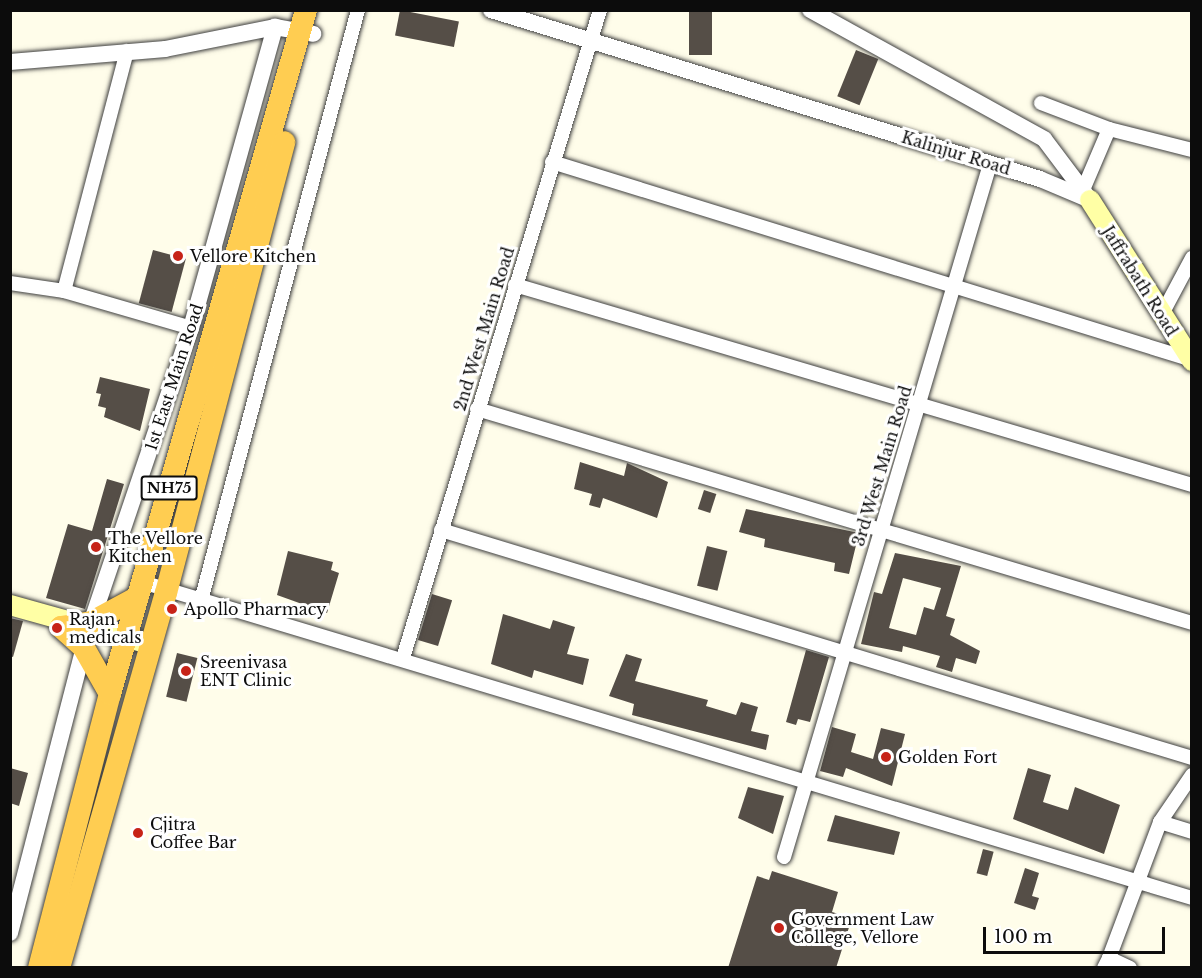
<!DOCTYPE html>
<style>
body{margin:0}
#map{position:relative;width:1202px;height:978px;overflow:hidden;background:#fffdea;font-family:"Libre Baskerville",serif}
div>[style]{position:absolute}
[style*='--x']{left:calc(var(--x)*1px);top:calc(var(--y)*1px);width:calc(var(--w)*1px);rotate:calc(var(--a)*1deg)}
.building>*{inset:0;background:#554e47;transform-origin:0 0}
.roads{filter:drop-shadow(0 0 2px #3f3f3f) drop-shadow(0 0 2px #3f3f3f)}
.minor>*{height:14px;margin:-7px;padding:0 7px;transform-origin:7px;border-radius:7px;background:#fff}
.tertiary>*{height:16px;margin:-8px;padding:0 8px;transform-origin:8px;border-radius:8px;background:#fff}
.secondary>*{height:20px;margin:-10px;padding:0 10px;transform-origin:10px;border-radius:10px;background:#ffffa5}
.trunk>*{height:22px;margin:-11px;padding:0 11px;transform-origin:11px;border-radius:11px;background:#ffcd51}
.dots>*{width:16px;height:16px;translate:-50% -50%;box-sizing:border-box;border:3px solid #fff;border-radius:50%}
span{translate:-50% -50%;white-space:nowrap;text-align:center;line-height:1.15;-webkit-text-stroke:6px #fff;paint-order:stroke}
.shield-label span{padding:2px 4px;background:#fff;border:2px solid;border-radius:4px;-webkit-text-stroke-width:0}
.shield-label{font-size:15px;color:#0c0c0c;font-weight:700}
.street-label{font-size:16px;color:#0c0c0c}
.poi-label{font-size:16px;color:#0c0c0c}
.left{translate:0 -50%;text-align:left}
.frame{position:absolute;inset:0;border:12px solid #0c0c0c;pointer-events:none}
.scale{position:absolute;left:983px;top:927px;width:182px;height:27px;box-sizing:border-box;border:3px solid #0c0c0c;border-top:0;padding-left:8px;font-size:18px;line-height:21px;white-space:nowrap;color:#0c0c0c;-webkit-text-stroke:4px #fff;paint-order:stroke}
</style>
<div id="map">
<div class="building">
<i style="left:400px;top:10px;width:60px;height:26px;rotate:11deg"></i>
<i style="left:689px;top:10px;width:23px;height:45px"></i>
<i style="left:856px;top:50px;width:24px;height:50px;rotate:22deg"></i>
<i style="left:153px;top:250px;width:34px;height:55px;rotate:15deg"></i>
<i style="clip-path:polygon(100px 377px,150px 389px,140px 431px,104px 417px,106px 408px,98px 406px,101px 394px,96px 393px)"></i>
<i style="clip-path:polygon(580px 462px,624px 476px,627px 463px,668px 482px,657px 518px,603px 498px,600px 508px,589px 505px,592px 494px,574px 489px)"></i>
<i style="clip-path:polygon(107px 479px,124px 484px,85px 609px,46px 598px,68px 524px,92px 531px)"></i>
<i style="left:704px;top:490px;width:13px;height:20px;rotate:18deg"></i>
<i style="clip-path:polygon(746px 509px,859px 533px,849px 574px,834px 571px,835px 563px,764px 547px,765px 539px,739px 532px)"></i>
<i style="left:707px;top:546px;width:21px;height:41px;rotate:14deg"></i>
<i style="clip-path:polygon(288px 551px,333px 562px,331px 570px,339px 573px,327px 613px,277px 595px)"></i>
<i style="clip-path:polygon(evenodd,895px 553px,961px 566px,946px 616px,955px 619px,950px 635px,980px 651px,976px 664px,956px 658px,952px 672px,936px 667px,940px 656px,903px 646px,902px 652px,861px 644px,874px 592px,882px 594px,895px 553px,903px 578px,941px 588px,934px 610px,924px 607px,916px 635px,889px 628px,903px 578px)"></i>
<i style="left:432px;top:594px;width:21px;height:48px;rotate:17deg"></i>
<i style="clip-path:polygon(503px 614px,550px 629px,553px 620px,575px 627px,567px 654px,589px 659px,583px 685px,534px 670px,532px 678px,491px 664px)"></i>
<i style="clip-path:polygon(10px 618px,23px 621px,13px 657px,10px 656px)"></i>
<i style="clip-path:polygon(806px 650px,829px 657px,810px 722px,798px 719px,796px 725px,786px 722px)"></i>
<i style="left:177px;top:653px;width:21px;height:45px;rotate:14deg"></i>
<i style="clip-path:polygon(626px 654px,642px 659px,635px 681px,708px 700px,706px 706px,736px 715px,741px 702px,758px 707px,751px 731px,769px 735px,766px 750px,632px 715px,634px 704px,609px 696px)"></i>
<i style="clip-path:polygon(832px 727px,856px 734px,851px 752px,873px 759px,881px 728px,905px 734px,892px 786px,846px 768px,843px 777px,820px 771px)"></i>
<i style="clip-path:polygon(10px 768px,28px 773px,19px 806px,10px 803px)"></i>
<i style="clip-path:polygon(1028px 768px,1051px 775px,1043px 802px,1068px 810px,1075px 787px,1120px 805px,1104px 854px,1013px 819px)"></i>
<i style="clip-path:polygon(748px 787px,784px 796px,773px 834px,738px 818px)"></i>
<i style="clip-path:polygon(835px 815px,900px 832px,894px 855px,827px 841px)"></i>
<i style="left:983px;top:849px;width:11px;height:25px;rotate:15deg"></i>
<i style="clip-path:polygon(1025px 868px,1039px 873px,1032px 896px,1039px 898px,1035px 910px,1014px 903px)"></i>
<i style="clip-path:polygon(772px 871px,838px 892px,832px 912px,852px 918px,836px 968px,728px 968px,757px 876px,769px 880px)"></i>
</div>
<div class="roads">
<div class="minor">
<i style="--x:127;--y:51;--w:248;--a:104.7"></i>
<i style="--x:64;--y:291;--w:132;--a:16.2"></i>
<i style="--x:1041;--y:103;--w:73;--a:20.9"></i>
<i style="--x:552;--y:162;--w:667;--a:17.18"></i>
<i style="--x:1083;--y:190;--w:66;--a:-66.9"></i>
<i style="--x:1109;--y:129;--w:86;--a:14.2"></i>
<i style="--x:10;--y:283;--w:55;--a:8.4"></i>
<i style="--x:515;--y:285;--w:706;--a:16.46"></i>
<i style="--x:1161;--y:316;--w:66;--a:-61.9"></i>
<i style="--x:477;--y:409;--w:746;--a:16.66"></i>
<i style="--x:441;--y:530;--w:785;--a:16.89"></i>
<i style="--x:142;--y:582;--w:1097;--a:16.75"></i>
<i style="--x:202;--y:597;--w:607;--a:-75.12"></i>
<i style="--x:403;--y:658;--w:677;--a:-73.09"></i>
<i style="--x:1160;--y:822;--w:34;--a:17"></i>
<i style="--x:784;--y:857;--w:723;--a:-73.44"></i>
<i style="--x:1109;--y:958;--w:145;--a:-69.4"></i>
<i style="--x:1160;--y:822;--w:57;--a:-55.8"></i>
<i style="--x:1104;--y:968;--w:11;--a:-63"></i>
<i style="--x:1109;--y:958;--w:23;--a:25"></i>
</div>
<div class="tertiary">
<i style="--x:491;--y:10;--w:574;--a:17.11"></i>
<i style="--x:1040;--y:179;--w:54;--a:22.8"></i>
<i style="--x:1090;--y:200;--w:76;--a:-127"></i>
<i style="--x:1044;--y:139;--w:267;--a:-151.1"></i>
<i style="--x:10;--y:62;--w:156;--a:-4.8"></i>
<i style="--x:165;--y:49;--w:112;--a:-11.3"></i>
<i style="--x:275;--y:27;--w:39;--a:10"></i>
<i style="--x:10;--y:933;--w:308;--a:-75.5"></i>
<i style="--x:87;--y:635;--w:324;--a:-71.3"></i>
<i style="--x:191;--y:328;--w:313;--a:-74.4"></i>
</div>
<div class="secondary">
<i style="--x:1090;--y:200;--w:191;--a:57.6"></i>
<i style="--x:10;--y:605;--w:145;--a:15.6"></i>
</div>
<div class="trunk">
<i style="--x:61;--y:627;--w:31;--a:-9"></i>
<i style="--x:92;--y:622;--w:52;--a:-28.5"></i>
<i style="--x:61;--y:627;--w:31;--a:42"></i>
<i style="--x:84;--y:648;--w:53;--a:60.5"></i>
<i style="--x:39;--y:968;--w:283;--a:-75.5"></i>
<i style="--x:110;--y:694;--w:712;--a:-74.01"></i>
<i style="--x:59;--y:968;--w:390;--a:-74.1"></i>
<i style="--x:166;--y:593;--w:466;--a:-75.3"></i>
</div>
</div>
<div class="dots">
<i style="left:178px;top:256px;background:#c72318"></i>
<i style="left:96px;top:547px;background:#c72318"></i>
<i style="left:172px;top:609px;background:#c72318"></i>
<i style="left:57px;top:628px;background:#c72318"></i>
<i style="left:186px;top:671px;background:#c72318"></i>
<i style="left:886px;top:757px;background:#c72318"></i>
<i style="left:138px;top:833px;background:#c72318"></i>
<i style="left:779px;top:928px;background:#c72318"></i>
</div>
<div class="shield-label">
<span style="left:169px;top:488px">NH75</span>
</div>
<div class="street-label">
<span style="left:956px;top:153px;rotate:17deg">Kalinjur Road</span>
<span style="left:1140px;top:281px;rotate:58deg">Jaffrabath Road</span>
<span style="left:484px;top:329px;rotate:-73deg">2nd West Main Road</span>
<span style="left:174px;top:377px;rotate:-72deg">1st East Main Road</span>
<span style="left:882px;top:466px;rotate:-73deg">3rd West Main Road</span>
</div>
<div class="poi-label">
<span class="left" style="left:190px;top:256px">Vellore Kitchen</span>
<span class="left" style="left:108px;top:547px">The Vellore<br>Kitchen</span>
<span class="left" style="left:184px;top:609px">Apollo Pharmacy</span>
<span class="left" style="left:69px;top:628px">Rajan<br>medicals</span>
<span class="left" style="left:200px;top:671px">Sreenivasa<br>ENT Clinic</span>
<span class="left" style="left:898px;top:757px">Golden Fort</span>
<span class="left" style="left:150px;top:833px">Cjitra<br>Coffee Bar</span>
<span class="left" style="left:791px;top:928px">Government Law<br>College, Vellore</span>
</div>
<div class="frame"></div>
<div class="scale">100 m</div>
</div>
